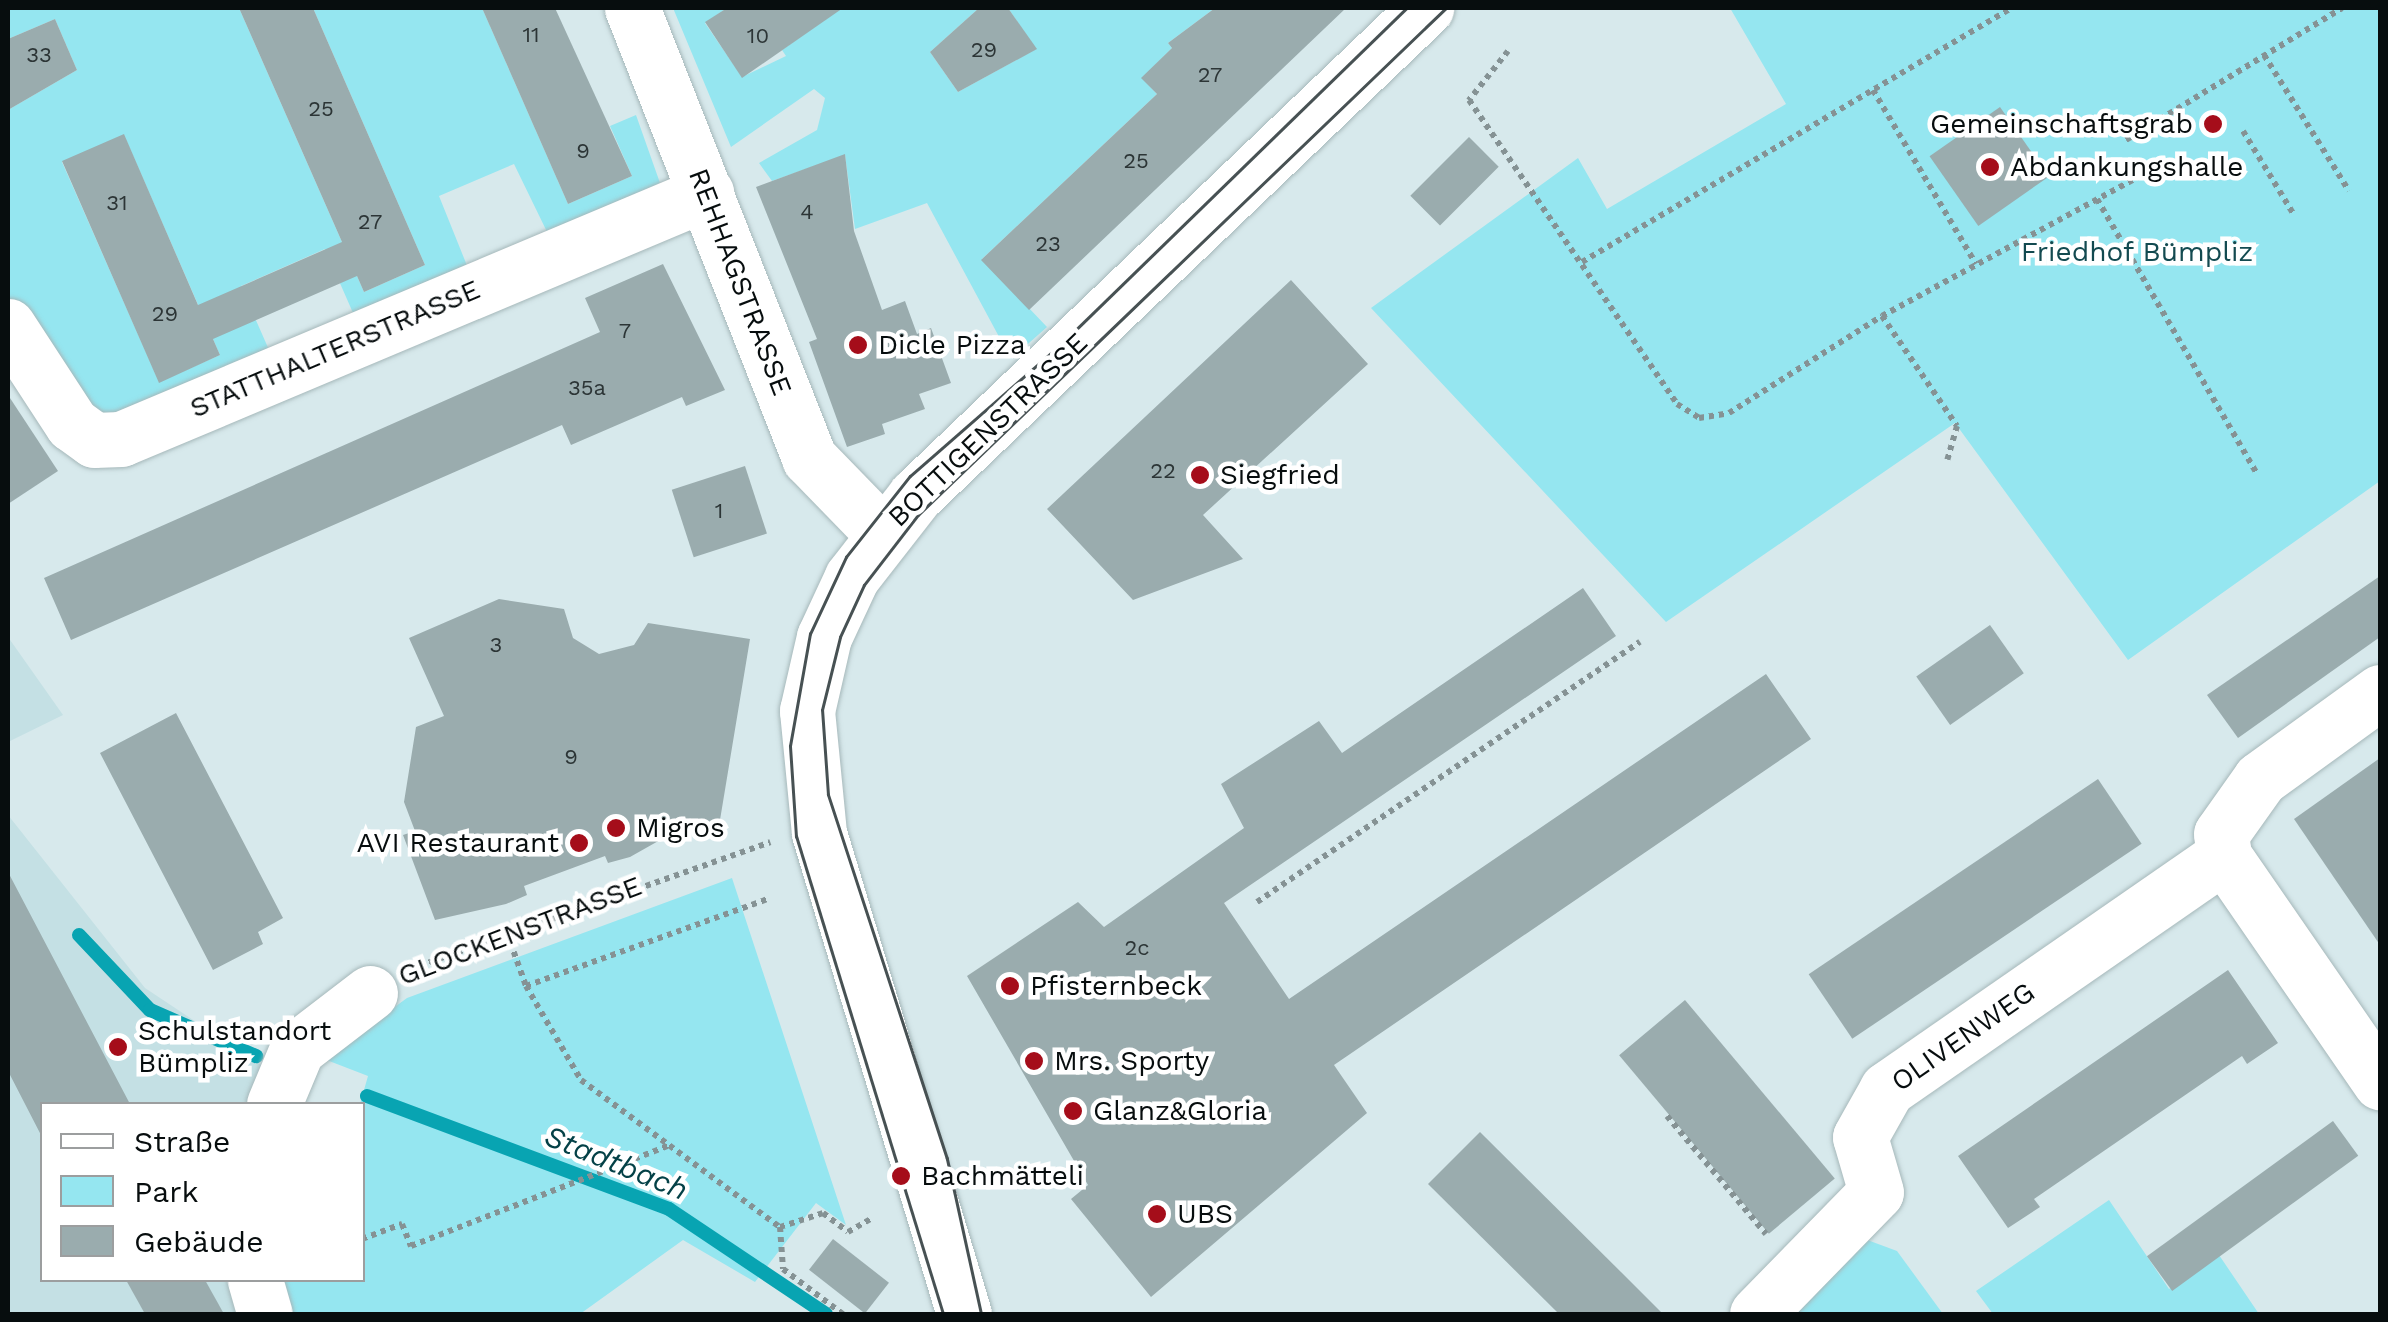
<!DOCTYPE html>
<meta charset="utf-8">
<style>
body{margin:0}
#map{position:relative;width:2388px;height:1322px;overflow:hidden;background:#d7e9ec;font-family:"Work Sans",sans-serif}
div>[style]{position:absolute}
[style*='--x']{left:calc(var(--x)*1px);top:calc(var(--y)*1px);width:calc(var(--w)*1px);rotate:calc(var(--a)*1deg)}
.built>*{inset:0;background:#c4e0e4}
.green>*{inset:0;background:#95e6f0}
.stream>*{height:14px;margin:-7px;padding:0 7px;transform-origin:7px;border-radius:7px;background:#08a4b2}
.building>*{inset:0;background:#9aacae;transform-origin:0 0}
.path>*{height:6px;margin-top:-3px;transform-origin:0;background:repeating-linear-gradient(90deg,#859294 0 5px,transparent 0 10px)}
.roads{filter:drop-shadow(0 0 2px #a6b8ba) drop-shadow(0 0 2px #a6b8ba)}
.minor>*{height:55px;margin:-27.5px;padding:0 27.5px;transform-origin:27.5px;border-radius:27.5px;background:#fff}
.tram>*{height:2.5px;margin:-1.25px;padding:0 1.25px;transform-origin:1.25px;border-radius:1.25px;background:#475153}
.dots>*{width:28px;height:28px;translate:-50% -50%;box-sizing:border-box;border:5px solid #fff;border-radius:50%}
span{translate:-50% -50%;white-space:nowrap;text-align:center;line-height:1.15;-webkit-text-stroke:9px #fff;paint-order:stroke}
.number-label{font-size:22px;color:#2c3536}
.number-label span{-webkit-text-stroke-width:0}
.poi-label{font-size:28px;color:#070d0e}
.right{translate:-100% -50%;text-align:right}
.left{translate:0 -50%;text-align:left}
.park-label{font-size:28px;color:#134a50}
.street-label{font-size:28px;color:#070d0e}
.water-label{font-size:30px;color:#044147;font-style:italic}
.frame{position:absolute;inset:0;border:10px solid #070d0e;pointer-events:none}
.legend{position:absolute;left:40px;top:1102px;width:325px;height:180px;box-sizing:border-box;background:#fff;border:2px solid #9c9e9f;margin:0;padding:12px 18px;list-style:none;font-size:30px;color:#070d0e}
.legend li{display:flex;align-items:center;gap:20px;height:50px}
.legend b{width:50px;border:2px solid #9c9e9f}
</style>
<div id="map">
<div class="built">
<i style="clip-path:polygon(8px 637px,63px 715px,8px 742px)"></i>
<i style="clip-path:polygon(8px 815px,145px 988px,264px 1067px,255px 1104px,42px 1104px,42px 1280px,242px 1280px,250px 1314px,8px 1314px)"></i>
</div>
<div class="green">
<i style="clip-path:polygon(evenodd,8px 8px,239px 8px,364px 292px,425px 265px,313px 8px,482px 8px,568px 204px,632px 176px,610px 126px,636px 115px,660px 183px,550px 238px,514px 164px,439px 196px,470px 273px,357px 322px,325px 249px,241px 286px,273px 359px,107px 425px,8px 301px,8px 110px,77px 70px,55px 19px,8px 39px,8px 8px,124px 135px,220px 355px,159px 382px,62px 162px,124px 135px)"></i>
<i style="clip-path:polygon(673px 8px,727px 8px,705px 23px,742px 77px,786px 56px,782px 50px,830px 16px,825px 8px,979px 8px,930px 52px,958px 92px,1036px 49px,1008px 8px,1215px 8px,1168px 43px,1172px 48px,1142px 78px,1157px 94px,982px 259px,1047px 327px,1011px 359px,927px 203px,855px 229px,845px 155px,772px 181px,759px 163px,817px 130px,825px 98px,814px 89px,731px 147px)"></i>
<i style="clip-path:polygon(1730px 8px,2380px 8px,2380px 481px,2128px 660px,1955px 423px,1666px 622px,1371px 308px,1578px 158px,1607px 209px,1786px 104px)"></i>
<i style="clip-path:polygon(732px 878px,846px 1225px,816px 1203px,755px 1282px,683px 1240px,580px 1314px,286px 1314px,281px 1280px,362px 1280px,360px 1104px,368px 1076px,324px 1059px,407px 998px)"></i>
<i style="clip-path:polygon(2109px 1200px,2169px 1289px,2219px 1255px,2259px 1314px,1993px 1314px,1976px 1291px)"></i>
<i style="clip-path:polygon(1862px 1238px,1897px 1251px,1943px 1314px,1778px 1314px)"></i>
</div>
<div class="stream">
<i style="--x:79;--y:935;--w:103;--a:46.6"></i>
<i style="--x:150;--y:1010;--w:116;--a:23.5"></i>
<i style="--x:367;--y:1096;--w:322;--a:20.5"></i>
<i style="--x:669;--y:1209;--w:189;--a:33.8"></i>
</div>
<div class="building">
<i style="clip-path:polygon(239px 8px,313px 8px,425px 265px,364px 292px,357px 276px,213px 339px,220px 355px,159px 383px,62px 161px,124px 134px,198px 305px,342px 242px)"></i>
<i style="clip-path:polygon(482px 8px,555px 8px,632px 176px,568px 204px)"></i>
<i style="clip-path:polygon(727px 8px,843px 8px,742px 78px,705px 22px)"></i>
<i style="clip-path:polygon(979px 8px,1008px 8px,1037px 49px,958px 92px,930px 52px)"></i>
<i style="clip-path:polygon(1215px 8px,1346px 8px,1029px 310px,981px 260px,1157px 94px,1141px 78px,1172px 48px,1168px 43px)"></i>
<i style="clip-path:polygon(55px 19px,77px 70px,8px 110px,8px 39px)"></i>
<i style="left:2000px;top:107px;width:85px;height:86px;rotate:55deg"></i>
<i style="left:1469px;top:137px;width:42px;height:83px;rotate:45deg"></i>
<i style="clip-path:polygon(845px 154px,854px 231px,882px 310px,905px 301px,917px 334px,931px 328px,951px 383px,919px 394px,925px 409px,882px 424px,885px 434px,847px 447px,809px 342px,817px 339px,756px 187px)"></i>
<i style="clip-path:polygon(663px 264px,725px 390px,686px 406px,682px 397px,571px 445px,562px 425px,71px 640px,44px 578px,600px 332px,585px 298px)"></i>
<i style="clip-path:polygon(1291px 280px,1368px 364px,1203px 515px,1243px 559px,1133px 600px,1047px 509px)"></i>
<i style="clip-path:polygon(8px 395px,58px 471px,8px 504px)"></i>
<i style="left:745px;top:466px;width:71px;height:77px;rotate:72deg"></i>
<i style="clip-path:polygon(2380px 576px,2380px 637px,2238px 738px,2207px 695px)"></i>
<i style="clip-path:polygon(1583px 588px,1616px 636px,1224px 903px,1289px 999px,1766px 674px,1811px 739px,1334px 1065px,1367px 1113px,1151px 1297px,1071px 1199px,1088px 1185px,967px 976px,1078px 902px,1104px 927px,1244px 828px,1221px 784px,1319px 721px,1342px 753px)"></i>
<i style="clip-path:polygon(499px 599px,564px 609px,573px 638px,599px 654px,634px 645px,648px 623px,750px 639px,719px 826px,692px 822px,630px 857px,608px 863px,605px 856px,524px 886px,527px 895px,506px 904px,435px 920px,403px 835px,415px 831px,404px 802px,416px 727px,444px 716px,409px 638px)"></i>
<i style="left:1990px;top:625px;width:59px;height:90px;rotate:55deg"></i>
<i style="clip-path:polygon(176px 713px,283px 918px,258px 932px,263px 944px,213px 970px,100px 753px)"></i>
<i style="clip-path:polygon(2380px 758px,2380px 945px,2294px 819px)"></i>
<i style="left:2098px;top:779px;width:78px;height:349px;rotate:56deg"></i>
<i style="clip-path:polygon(8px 872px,130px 1104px,42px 1104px,42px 1137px,8px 1071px)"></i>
<i style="clip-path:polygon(2228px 970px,2278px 1043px,2247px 1064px,2242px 1056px,2034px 1199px,2040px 1207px,2008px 1228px,1958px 1156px)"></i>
<i style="left:1685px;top:1000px;width:233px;height:86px;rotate:50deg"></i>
<i style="left:2333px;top:1121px;width:43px;height:230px;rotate:54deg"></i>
<i style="clip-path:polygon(1480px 1132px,1626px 1277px,1663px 1314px,1559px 1314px,1428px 1184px)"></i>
<i style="left:833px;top:1239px;width:71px;height:39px;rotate:38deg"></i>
<i style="clip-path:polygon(126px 1280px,205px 1280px,224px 1314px,145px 1314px)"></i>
</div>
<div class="path">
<i style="--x:1508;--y:51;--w:63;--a:128.5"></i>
<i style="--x:1469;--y:100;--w:368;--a:55.6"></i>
<i style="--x:1677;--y:404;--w:26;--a:32"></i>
<i style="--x:1699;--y:418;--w:30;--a:-9"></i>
<i style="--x:1729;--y:413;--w:181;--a:-32.4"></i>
<i style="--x:1882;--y:316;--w:297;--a:-28.5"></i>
<i style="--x:2264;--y:55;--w:160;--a:58"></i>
<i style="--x:1873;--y:90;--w:202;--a:59.4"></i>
<i style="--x:2243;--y:131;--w:98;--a:58.7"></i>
<i style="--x:2126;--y:140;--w:253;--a:-31.4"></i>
<i style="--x:2097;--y:199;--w:316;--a:59.8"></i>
<i style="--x:1582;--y:262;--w:499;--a:-30.6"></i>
<i style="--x:1882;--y:316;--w:133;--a:55.7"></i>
<i style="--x:1957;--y:426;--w:35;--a:106"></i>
<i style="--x:1257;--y:902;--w:463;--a:-34.2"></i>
<i style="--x:507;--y:933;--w:56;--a:70.3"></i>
<i style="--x:526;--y:986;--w:109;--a:59.7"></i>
<i style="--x:581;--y:1080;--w:247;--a:36.5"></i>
<i style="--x:780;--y:1227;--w:42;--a:85.9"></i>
<i style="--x:783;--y:1269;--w:75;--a:36.9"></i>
<i style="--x:410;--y:969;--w:382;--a:-19.4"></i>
<i style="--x:526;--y:986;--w:256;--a:-19.8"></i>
<i style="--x:1667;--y:1116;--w:154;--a:50"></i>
<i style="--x:780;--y:1227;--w:45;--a:-18"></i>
<i style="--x:823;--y:1213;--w:31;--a:37"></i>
<i style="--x:848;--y:1232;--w:28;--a:-30"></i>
<i style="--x:362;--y:1239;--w:43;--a:-20.6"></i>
<i style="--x:402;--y:1224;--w:24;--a:68"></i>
<i style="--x:411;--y:1246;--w:278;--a:-21.3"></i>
</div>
<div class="roads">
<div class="minor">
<i style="--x:632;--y:8;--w:484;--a:68.5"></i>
<i style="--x:809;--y:458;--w:106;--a:45.8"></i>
<i style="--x:8;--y:326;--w:117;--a:56.9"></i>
<i style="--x:72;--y:424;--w:27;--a:36"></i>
<i style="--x:94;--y:440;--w:27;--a:-2"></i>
<i style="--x:121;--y:439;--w:635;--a:-22.81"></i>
<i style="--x:2380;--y:692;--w:148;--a:144.1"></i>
<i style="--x:2260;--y:779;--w:67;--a:125.3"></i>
<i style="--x:2221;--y:834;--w:22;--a:82"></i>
<i style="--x:2224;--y:856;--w:275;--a:55.4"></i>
<i style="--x:274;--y:1104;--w:60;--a:-67.3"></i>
<i style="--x:297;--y:1049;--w:92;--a:-37.5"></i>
<i style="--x:255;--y:1280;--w:35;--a:74"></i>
<i style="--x:964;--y:1314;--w:502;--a:-106.78"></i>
<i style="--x:819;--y:833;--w:123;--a:-95.6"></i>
<i style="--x:807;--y:711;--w:76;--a:-77.1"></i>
<i style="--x:824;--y:637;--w:66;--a:-65"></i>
<i style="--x:852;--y:577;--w:103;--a:-52.1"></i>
<i style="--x:915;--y:496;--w:707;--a:-43.68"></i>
<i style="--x:1757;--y:1314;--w:170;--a:-45.7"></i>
<i style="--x:1876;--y:1192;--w:57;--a:-106.2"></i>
<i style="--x:1860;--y:1137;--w:55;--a:-60.6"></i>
<i style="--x:1887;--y:1089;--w:410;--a:-34.7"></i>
</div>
</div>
<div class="tram">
<i style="--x:943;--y:1314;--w:499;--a:-107.1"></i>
<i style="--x:796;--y:837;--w:91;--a:-93.8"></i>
<i style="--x:790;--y:746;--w:114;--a:-79.9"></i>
<i style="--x:810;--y:634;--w:85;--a:-64.9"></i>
<i style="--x:846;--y:557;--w:103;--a:-51.7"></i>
<i style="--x:910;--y:476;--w:196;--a:-41.1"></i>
<i style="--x:1058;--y:347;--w:486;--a:-44.2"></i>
<i style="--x:981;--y:1314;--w:159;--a:-102.4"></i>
<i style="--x:947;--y:1159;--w:383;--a:-108.1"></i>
<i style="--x:828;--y:795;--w:85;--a:-94"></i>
<i style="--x:822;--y:710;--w:75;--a:-76.1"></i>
<i style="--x:840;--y:637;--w:57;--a:-65.2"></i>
<i style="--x:864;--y:585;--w:88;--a:-52.4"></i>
<i style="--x:918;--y:515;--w:732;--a:-43.84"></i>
</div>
<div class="dots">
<i style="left:2213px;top:124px;background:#a50d1a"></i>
<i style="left:1990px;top:167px;background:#a50d1a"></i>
<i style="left:858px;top:345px;background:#a50d1a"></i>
<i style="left:1200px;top:475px;background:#a50d1a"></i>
<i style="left:616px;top:828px;background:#a50d1a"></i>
<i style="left:579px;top:843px;background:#a50d1a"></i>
<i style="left:1010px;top:986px;background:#a50d1a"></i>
<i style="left:118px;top:1047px;background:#a50d1a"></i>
<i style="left:1034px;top:1061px;background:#a50d1a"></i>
<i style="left:1073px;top:1111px;background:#a50d1a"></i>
<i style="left:901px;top:1176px;background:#a50d1a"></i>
<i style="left:1157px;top:1214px;background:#a50d1a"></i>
</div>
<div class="number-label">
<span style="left:531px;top:35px">11</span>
<span style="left:758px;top:36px">10</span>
<span style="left:984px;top:50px">29</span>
<span style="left:39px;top:55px">33</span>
<span style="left:1210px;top:75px">27</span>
<span style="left:321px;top:109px">25</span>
<span style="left:583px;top:151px">9</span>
<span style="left:1136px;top:161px">25</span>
<span style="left:117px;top:203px">31</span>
<span style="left:807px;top:212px">4</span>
<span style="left:370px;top:222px">27</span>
<span style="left:1048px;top:244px">23</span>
<span style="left:165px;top:314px">29</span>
<span style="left:625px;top:331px">7</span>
<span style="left:587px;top:388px">35a</span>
<span style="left:1163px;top:471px">22</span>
<span style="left:719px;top:511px">1</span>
<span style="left:496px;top:645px">3</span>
<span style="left:571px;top:757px">9</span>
<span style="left:1137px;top:948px">2c</span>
</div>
<div class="poi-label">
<span class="right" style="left:2193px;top:124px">Gemeinschaftsgrab</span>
<span class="left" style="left:2010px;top:167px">Abdankungshalle</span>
<span class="left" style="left:878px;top:345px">Dicle Pizza</span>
<span class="left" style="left:1220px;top:475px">Siegfried</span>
<span class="left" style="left:636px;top:828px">Migros</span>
<span class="right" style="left:559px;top:843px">AVI Restaurant</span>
<span class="left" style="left:1030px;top:986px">Pfisternbeck</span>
<span class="left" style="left:138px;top:1047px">Schulstandort<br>Bümpliz</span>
<span class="left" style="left:1054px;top:1061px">Mrs. Sporty</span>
<span class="left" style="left:1093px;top:1111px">Glanz&amp;Gloria</span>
<span class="left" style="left:921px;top:1176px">Bachmätteli</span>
<span class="left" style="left:1177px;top:1214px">UBS</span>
</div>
<div class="park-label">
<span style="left:2137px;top:252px">Friedhof Bümpliz</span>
</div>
<div class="street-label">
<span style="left:740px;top:282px;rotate:69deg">REHHAGSTRASSE</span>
<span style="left:335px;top:349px;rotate:-23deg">STATTHALTERSTRASSE</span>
<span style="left:988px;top:430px;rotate:-44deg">BOTTIGENSTRASSE</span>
<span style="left:520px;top:931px;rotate:-21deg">GLOCKENSTRASSE</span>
<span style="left:1963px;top:1037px;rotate:-35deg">OLIVENWEG</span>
</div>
<div class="water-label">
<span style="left:616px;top:1163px;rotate:22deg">Stadtbach</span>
</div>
<div class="frame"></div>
<ul class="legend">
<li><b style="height:12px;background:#fff"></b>Straße</li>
<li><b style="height:28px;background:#95e6f0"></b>Park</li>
<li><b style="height:28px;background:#9aacae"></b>Gebäude</li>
</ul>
</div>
